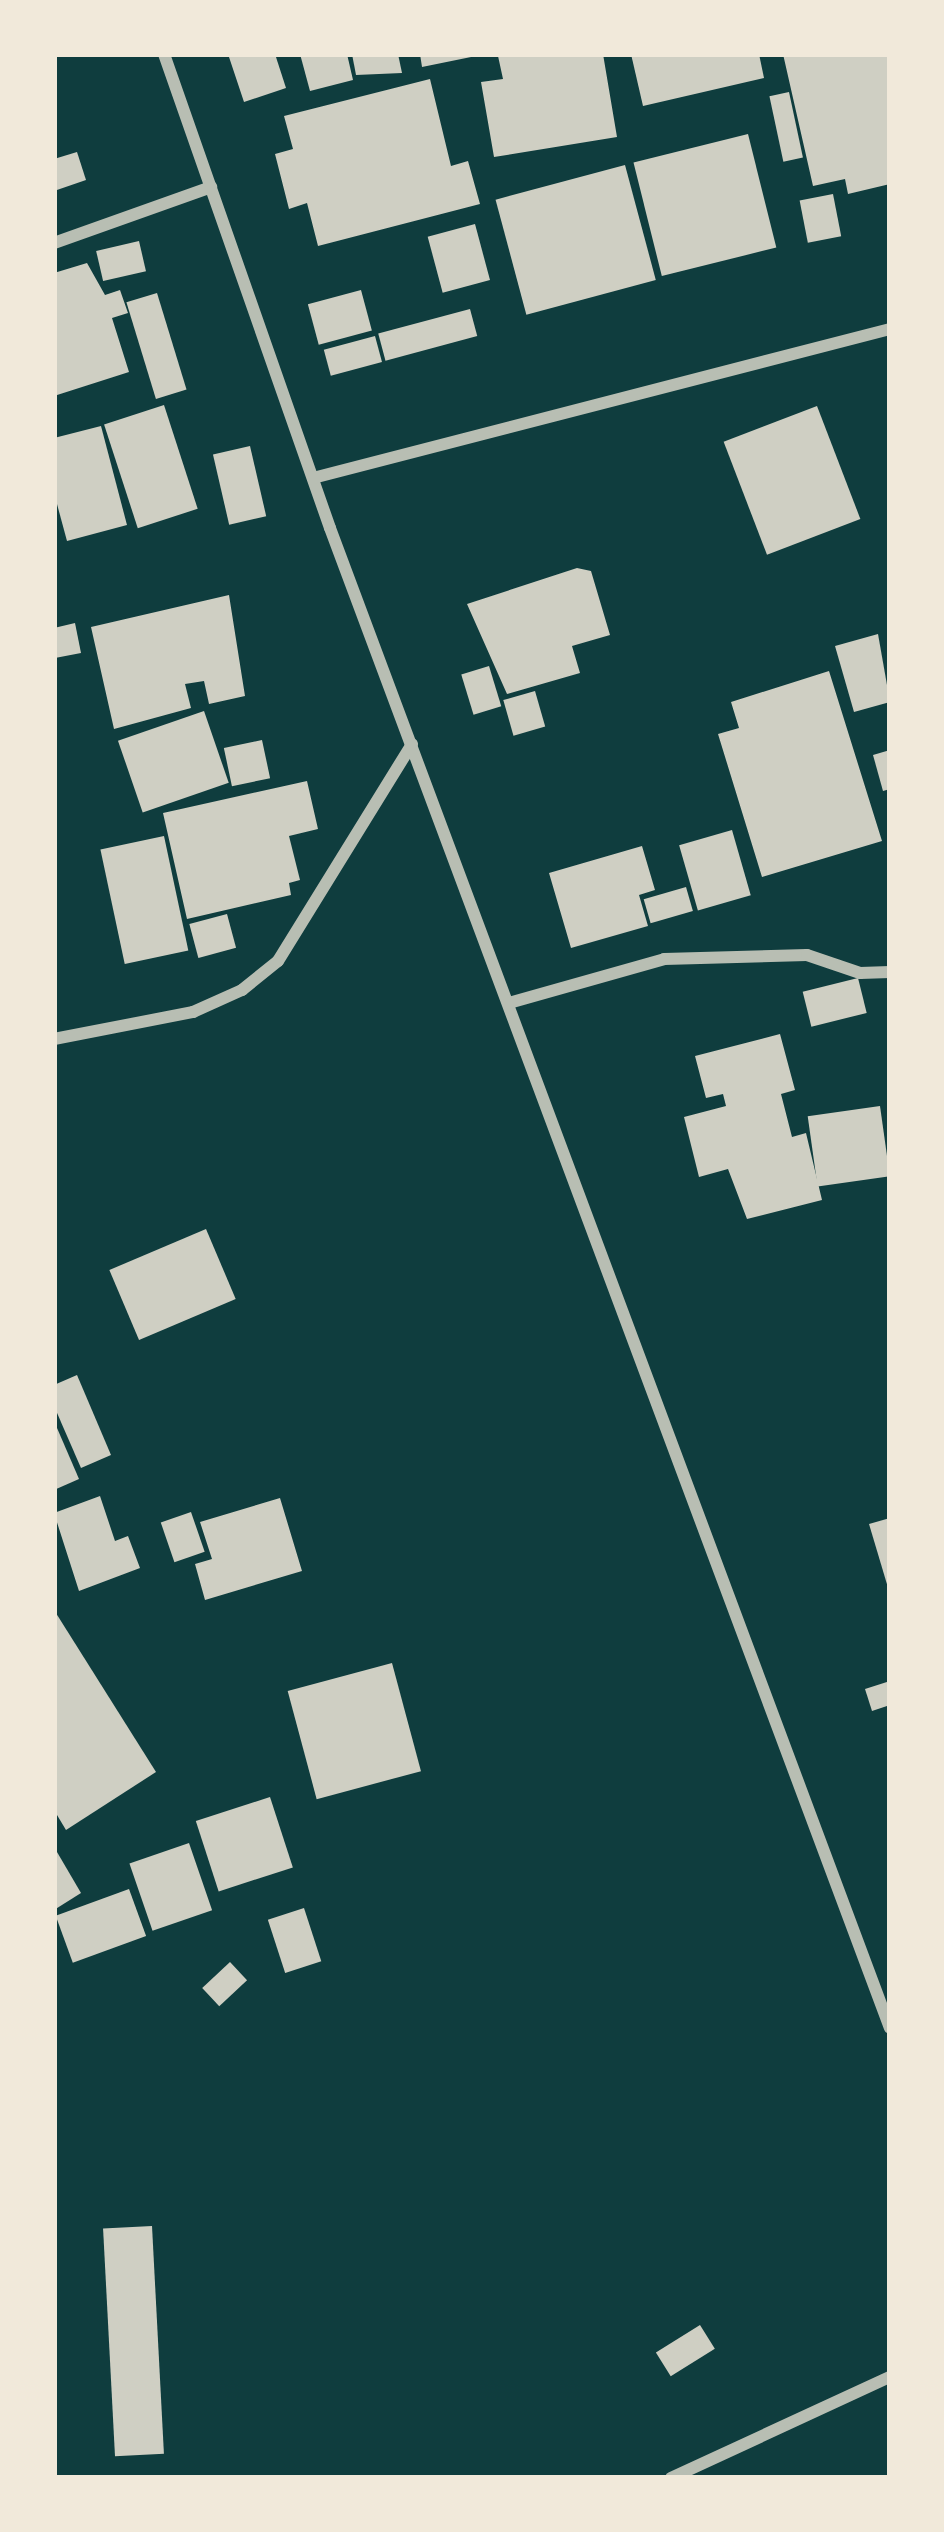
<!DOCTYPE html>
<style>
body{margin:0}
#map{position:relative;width:944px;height:2532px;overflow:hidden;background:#0f3d3e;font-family:Roboto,sans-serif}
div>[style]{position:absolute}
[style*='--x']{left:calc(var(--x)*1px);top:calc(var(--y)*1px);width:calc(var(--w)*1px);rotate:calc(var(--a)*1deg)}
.building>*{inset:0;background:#cfcfc3;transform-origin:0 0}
.minor>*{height:12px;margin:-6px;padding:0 6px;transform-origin:6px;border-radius:6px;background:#b8beb3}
span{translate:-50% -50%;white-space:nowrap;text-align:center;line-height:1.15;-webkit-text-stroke:10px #f1e9da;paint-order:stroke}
.frame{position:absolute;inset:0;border:57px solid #f1e9da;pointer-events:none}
</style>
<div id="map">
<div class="building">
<i style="clip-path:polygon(228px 54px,275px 54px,286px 88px,244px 102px)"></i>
<i style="clip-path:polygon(300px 54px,347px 54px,353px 80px,310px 91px)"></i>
<i style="clip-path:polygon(352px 54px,398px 54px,402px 73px,356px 75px)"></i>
<i style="clip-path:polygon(420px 54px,476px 54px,476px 56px,422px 67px)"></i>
<i style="clip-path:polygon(508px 54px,603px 54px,617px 137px,494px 157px,481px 82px,503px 79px,498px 56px)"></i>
<i style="clip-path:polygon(631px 54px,759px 54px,764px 78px,643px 106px)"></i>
<i style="clip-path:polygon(783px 54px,890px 54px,890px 184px,848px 194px,845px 179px,813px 186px)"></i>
<i style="clip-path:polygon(430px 79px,451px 166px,468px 161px,480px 204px,318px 246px,307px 203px,289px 209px,275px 154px,293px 149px,284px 116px)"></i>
<i style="left:789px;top:92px;width:67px;height:20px;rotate:78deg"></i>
<i style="left:748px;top:134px;width:117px;height:118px;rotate:76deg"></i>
<i style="clip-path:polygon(77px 152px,86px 180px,54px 191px,54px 159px)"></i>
<i style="left:625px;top:165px;width:119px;height:134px;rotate:75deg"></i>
<i style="left:833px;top:194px;width:43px;height:34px;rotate:79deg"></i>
<i style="left:475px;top:224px;width:58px;height:49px;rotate:75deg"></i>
<i style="left:139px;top:241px;width:31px;height:44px;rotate:77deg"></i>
<i style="clip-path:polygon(87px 263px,105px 295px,120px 290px,128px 313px,112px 318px,129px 372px,54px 396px,54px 273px)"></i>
<i style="left:361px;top:290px;width:42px;height:55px;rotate:75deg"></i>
<i style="left:157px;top:293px;width:101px;height:32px;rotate:73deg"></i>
<i style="left:470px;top:309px;width:28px;height:95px;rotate:75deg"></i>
<i style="left:375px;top:336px;width:27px;height:53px;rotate:75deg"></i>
<i style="left:164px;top:405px;width:109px;height:63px;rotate:72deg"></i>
<i style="left:817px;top:406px;width:121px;height:100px;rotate:69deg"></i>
<i style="clip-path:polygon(101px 426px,127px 525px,67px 541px,54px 493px,54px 438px)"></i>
<i style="left:250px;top:446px;width:72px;height:38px;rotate:77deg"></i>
<i style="clip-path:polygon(577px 568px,591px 571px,610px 635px,572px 646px,580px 673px,507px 694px,467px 604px)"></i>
<i style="clip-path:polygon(229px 595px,245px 696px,209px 704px,204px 681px,185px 684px,191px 708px,114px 729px,91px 627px)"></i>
<i style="clip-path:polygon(75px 623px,81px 653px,55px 658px,54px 628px)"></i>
<i style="clip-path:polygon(878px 634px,890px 702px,854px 712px,835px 646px)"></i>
<i style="left:489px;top:666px;width:42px;height:29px;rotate:73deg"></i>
<i style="clip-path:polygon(829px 671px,882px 841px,762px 877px,718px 734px,739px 728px,731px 702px)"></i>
<i style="left:535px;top:691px;width:37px;height:33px;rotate:74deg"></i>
<i style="left:204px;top:711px;width:76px;height:91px;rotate:71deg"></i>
<i style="left:262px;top:740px;width:39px;height:39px;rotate:78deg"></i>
<i style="clip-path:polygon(890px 750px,890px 789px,883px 791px,873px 755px)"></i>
<i style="clip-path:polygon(307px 781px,318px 829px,289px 836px,300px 880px,289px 883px,291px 895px,187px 919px,163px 813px)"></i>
<i style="left:732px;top:830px;width:68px;height:55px;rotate:74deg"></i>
<i style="left:164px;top:836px;width:117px;height:65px;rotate:78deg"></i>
<i style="clip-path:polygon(642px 846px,655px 890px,639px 895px,648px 926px,571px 948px,549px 873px)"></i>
<i style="left:686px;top:887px;width:25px;height:44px;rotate:74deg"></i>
<i style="left:227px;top:914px;width:35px;height:39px;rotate:75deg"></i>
<i style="left:858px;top:978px;width:36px;height:57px;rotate:76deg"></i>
<i style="clip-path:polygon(780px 1034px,795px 1090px,781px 1094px,792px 1137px,806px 1133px,822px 1200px,747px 1219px,728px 1169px,699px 1177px,684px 1117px,726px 1106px,723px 1094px,706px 1098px,695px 1056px)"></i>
<i style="left:880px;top:1106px;width:71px;height:73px;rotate:82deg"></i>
<i style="left:206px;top:1229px;width:76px;height:105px;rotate:67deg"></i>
<i style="clip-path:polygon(77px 1375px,111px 1455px,81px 1468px,54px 1406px,54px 1385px)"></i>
<i style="clip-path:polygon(54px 1421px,79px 1479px,54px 1490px)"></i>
<i style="clip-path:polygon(100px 1496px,115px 1541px,128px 1536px,140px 1568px,79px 1591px,54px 1513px)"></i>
<i style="clip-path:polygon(280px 1498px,302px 1571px,205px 1600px,195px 1564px,212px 1559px,200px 1522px)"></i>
<i style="left:191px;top:1512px;width:42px;height:32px;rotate:71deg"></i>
<i style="clip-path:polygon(890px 1518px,890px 1590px,889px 1591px,869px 1524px)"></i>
<i style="clip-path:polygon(54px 1610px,156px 1772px,66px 1830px,54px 1810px)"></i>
<i style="left:392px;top:1663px;width:112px;height:108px;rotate:75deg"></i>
<i style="clip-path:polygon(890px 1681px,890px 1705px,872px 1711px,865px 1689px)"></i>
<i style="left:270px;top:1797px;width:74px;height:78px;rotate:72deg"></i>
<i style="left:189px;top:1843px;width:71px;height:63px;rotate:71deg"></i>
<i style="clip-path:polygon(57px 1852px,81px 1893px,54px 1910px,54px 1854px)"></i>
<i style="left:129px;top:1889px;width:50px;height:78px;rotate:70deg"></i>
<i style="left:304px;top:1908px;width:56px;height:38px;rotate:72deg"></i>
<i style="left:230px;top:1962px;width:25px;height:38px;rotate:47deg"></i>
<i style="left:152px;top:2226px;width:228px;height:49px;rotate:87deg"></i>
<i style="left:700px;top:2325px;width:28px;height:52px;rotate:58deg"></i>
</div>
<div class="minor">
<i style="--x:164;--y:54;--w:502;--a:70.7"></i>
<i style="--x:330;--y:528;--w:1601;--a:69.53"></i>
<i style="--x:54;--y:243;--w:167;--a:-19.6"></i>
<i style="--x:313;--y:478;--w:596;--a:-14.48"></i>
<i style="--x:509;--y:1003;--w:161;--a:-15.8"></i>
<i style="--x:664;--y:959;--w:143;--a:-1.6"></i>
<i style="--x:807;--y:955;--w:56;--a:18.8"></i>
<i style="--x:860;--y:973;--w:30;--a:-2"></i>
<i style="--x:54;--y:1039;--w:142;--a:-11"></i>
<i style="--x:193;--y:1012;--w:54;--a:-24.2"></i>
<i style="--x:242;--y:990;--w:46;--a:-38.9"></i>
<i style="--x:278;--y:961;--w:255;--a:-58.3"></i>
<i style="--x:671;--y:2478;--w:241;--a:-24.8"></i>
</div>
<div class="frame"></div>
</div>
